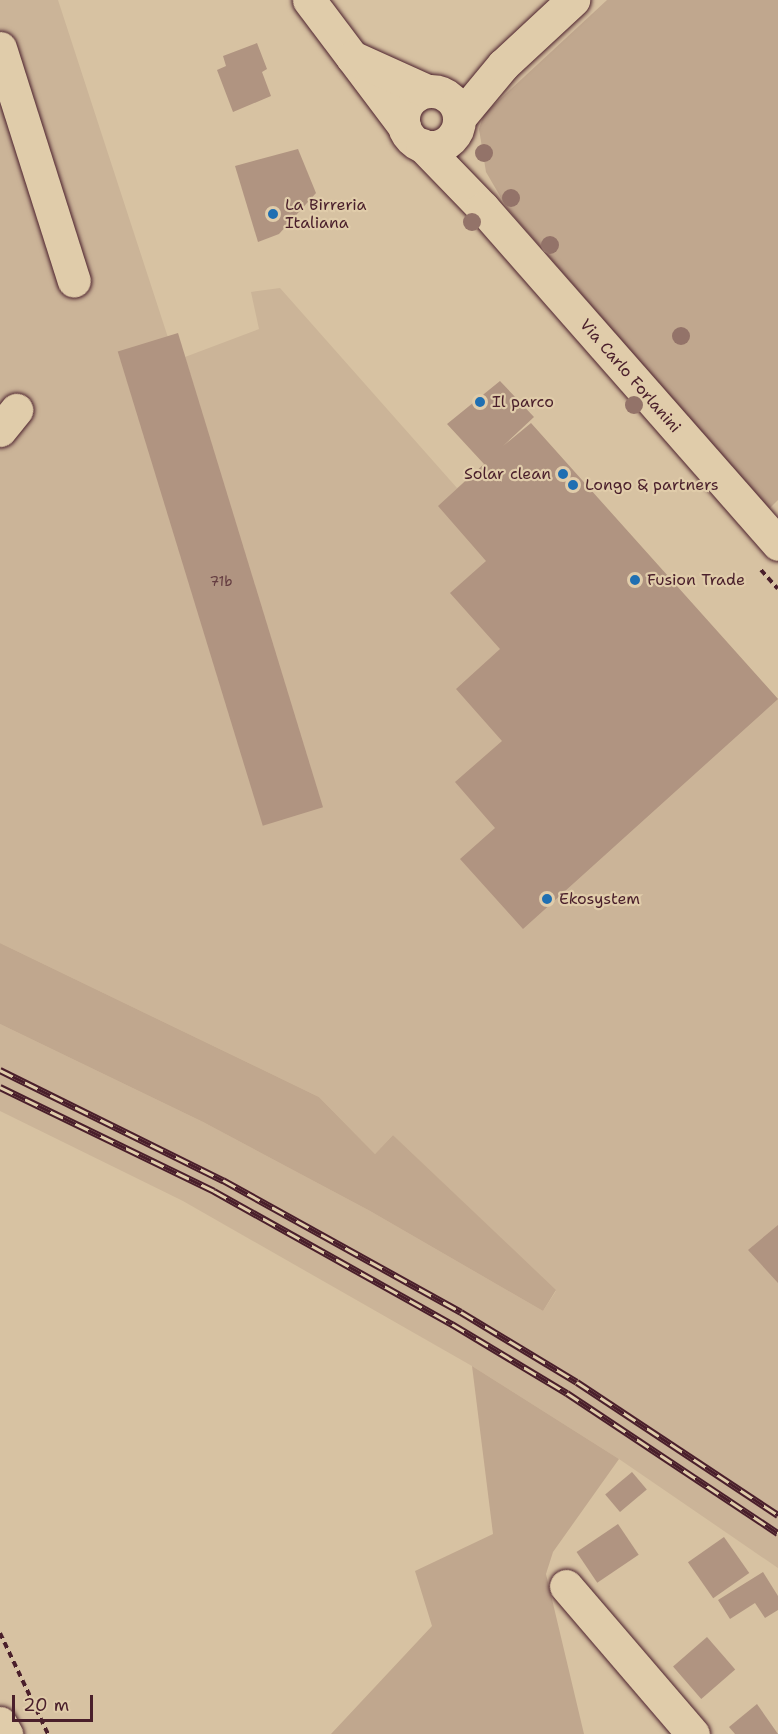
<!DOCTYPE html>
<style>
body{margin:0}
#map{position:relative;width:778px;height:1734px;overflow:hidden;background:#d7c2a2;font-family:"Shantell Sans",sans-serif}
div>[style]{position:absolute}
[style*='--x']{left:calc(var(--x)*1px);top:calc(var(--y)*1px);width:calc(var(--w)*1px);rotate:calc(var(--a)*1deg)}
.built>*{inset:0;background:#cbb498}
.green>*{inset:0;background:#c0a78e}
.building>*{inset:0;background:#b09481;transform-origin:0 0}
.path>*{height:4px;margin-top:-2px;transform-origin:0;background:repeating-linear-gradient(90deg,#4a1f2b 0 6px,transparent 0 10.5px)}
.roads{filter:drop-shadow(0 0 2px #4a1f2b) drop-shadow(0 0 2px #4a1f2b)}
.minor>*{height:33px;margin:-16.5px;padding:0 16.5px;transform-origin:16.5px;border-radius:16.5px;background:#e0ccaa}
.minor>.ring{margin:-16.5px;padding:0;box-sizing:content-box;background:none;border:33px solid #e0ccaa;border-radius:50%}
.highway>*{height:33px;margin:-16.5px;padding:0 16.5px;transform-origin:16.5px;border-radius:16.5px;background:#e0ccaa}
.rail>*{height:7px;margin-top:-3.5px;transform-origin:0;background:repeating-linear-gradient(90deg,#e0ccaa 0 14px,#4a1f2b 0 28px);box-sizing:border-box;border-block:2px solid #4a1f2b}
.trees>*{width:18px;height:18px;margin:-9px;border-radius:50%;background:#937369}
.dots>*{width:16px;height:16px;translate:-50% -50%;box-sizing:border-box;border:3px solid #e0ccaa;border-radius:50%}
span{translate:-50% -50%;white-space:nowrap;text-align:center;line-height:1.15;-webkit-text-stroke:4.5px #e0ccaa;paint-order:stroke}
.number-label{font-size:14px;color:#643c40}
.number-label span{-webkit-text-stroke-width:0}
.poi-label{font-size:16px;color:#4a1f2b}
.left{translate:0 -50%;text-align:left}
.right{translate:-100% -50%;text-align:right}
.street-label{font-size:16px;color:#4a1f2b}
.scale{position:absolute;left:12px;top:1695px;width:81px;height:27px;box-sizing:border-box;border:3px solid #4a1f2b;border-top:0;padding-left:8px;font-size:18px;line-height:21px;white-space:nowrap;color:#4a1f2b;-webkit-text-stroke:4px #e0ccaa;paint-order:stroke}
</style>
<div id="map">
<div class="built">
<i style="clip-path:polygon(0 0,58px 0,307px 764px,185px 357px,259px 329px,251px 292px,280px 288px,457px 488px,526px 428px,778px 699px,778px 1568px,619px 1459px,472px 1366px,183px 1201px,0 1111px,0 1024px,203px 1122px,370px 1211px,543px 1311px,556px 1291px,393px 1135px,375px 1154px,319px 1097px,0 943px)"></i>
</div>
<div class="green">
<i style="clip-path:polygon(607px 0,778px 0,778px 500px,768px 510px,507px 208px,486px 172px,479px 129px,484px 114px)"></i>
<i style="clip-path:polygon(0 943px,319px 1097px,375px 1154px,393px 1135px,556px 1290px,543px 1311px,370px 1211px,203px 1122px,0 1024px)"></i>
<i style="clip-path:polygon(472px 1366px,619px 1459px,553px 1552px,546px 1574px,584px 1734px,331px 1734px,432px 1626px,415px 1571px,493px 1534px)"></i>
</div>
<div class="building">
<i style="clip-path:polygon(257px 43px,267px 69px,262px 72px,271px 96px,233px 112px,217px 70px,226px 66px,223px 56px)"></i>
<i style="clip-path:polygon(298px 149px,316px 193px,279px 234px,258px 242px,235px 166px)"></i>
<i style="left:178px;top:333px;width:496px;height:63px;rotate:73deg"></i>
<i style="clip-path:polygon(500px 381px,534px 417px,503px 446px,531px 423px,778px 699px,523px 929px,460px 859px,495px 828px,455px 782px,502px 741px,456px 689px,500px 649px,450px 593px,486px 561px,438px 506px,484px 464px,447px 424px)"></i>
<i style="clip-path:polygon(778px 1225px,778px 1283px,748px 1250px)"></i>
<i style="left:632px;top:1472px;width:23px;height:35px;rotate:50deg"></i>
<i style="left:618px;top:1524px;width:37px;height:50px;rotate:56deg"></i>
<i style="left:724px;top:1537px;width:44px;height:44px;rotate:55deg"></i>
<i style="clip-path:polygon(763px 1572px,778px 1596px,778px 1610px,765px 1618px,755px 1603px,730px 1619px,718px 1600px)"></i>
<i style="left:707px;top:1637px;width:43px;height:45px;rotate:49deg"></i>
<i style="clip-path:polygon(757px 1704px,778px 1734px,735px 1734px,729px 1727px)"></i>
</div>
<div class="path">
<i style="--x:761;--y:570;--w:25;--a:48"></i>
<i style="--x:0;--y:1633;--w:112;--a:64.6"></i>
</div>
<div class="roads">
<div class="minor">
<i style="--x:309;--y:0;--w:71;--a:53"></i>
<i style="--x:0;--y:48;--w:244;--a:72.4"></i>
<i class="ring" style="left:403px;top:91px;width:23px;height:23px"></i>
<i style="--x:459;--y:118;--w:69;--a:-50.3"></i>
<i style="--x:503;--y:65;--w:96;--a:-42.9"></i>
<i style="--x:404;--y:126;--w:86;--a:-127"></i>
<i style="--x:352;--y:57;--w:82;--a:24.4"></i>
<i style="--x:422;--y:145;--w:88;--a:45.9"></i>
<i style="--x:483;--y:208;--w:447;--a:48.7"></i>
<i style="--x:0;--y:430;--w:26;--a:-51"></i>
<i style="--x:566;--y:1586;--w:195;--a:49.4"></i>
</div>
<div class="highway">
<i style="--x:0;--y:1723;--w:13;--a:61"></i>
</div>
</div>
<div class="rail">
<i style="--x:0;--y:1070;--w:249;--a:26.3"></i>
<i style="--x:223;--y:1180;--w:272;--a:29"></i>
<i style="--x:461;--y:1312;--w:135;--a:31.1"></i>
<i style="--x:577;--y:1382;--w:241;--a:33.5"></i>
<i style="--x:0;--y:1087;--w:238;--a:25.9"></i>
<i style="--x:214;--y:1191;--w:273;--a:29.2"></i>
<i style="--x:452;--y:1324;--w:134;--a:31"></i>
<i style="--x:567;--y:1393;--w:253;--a:33.6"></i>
</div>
<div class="trees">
<i style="left:484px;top:153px"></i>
<i style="left:511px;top:198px"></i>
<i style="left:472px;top:222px"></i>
<i style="left:550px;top:245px"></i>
<i style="left:681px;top:336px"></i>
<i style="left:634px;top:405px"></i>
</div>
<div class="dots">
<i style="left:273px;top:214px;background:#1f6fb2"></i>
<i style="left:480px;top:402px;background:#1f6fb2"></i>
<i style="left:563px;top:474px;background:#1f6fb2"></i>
<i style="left:573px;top:485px;background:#1f6fb2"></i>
<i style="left:635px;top:580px;background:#1f6fb2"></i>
<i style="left:547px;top:899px;background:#1f6fb2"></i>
</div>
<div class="number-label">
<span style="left:221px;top:581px">71b</span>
</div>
<div class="poi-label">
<span class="left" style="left:285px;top:214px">La Birreria<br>Italiana</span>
<span class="left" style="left:492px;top:402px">Il parco</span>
<span class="right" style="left:551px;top:474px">Solar clean</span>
<span class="left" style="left:585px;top:485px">Longo &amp; partners</span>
<span class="left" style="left:647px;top:580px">Fusion Trade</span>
<span class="left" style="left:559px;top:899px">Ekosystem</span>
</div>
<div class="street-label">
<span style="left:630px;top:376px;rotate:49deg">Via Carlo Forlanini</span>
</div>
<div class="scale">20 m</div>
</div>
